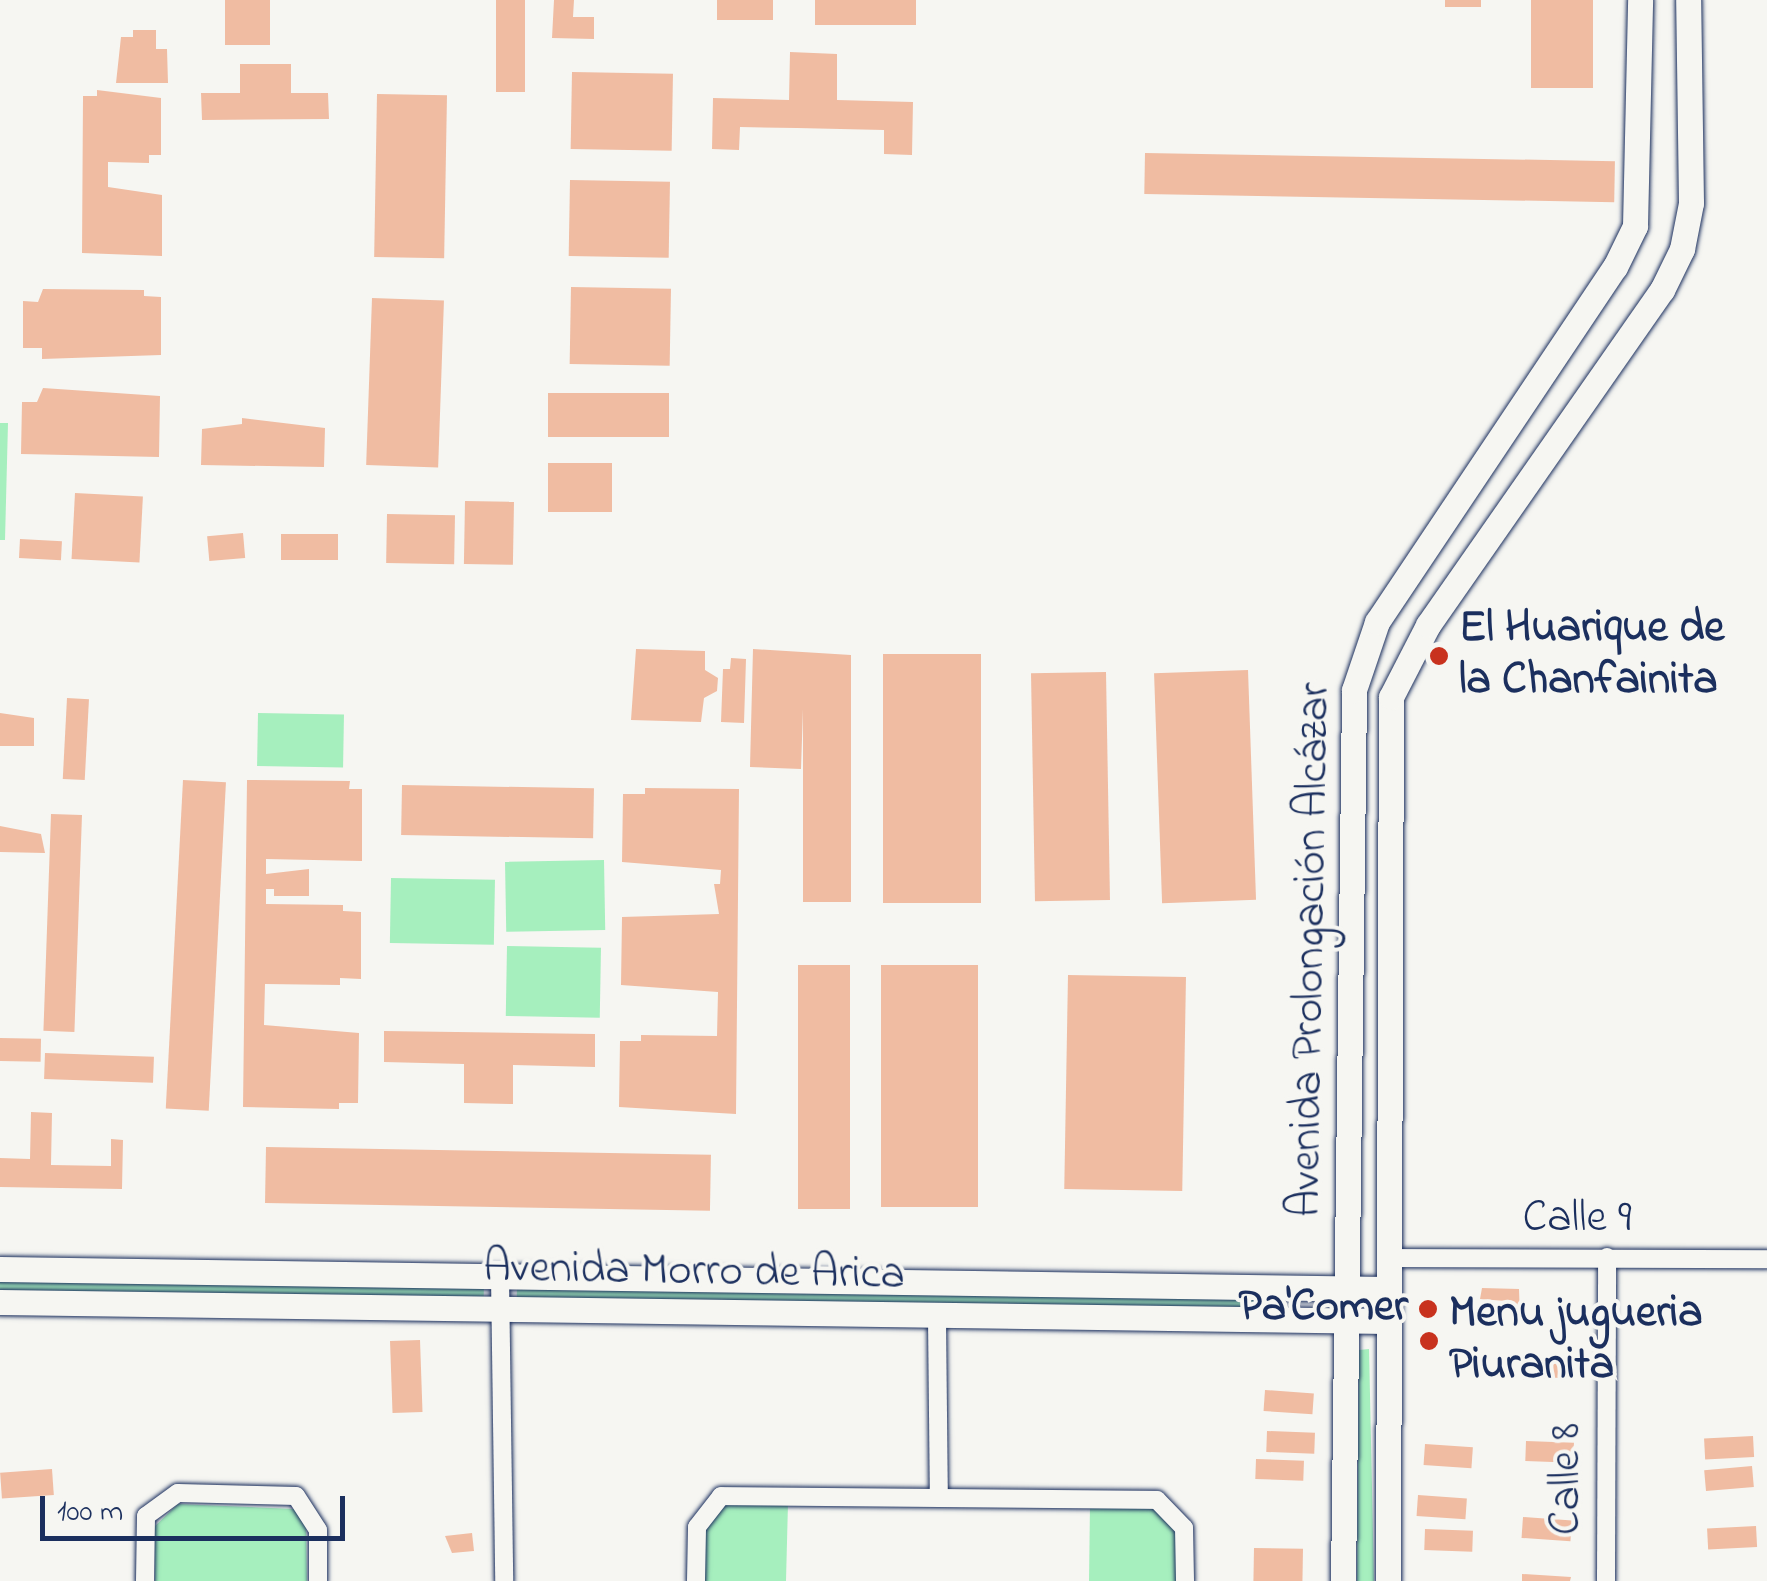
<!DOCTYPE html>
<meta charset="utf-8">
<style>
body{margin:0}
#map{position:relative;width:1767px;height:1581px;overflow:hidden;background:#f6f6f2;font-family:"Indie Flower",sans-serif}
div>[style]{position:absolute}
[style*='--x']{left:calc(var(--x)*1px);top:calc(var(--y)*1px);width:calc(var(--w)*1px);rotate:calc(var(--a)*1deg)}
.green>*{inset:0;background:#a6efbe;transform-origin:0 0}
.building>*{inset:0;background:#f0bca2;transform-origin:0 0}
.roads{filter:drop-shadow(0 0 2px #1b2f5e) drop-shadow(0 0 2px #1b2f5e)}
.minor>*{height:18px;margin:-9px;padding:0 9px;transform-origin:9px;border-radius:9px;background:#f6f6f2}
.secondary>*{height:25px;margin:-12.5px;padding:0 12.5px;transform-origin:12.5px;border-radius:12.5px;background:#f6f6f2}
.dots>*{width:28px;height:28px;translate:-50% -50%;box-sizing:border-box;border:5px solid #f6f6f2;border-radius:50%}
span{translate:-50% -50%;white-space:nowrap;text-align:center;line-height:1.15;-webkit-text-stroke:8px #f6f6f2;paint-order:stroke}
.poi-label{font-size:45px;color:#1b2f5e;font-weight:700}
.left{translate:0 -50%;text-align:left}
.right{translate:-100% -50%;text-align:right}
.street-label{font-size:45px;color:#1b2f5e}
.scale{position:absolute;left:40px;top:1496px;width:305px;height:45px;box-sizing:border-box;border:5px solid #1b2f5e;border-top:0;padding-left:12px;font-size:30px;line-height:35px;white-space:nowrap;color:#1b2f5e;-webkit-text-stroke:8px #f6f6f2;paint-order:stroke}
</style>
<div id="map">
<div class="green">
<i style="clip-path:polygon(0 423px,8px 423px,5px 540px,0 540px)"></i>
<i style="left:258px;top:713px;width:86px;height:53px;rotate:1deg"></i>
<i style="left:604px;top:860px;width:70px;height:99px;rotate:89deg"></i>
<i style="left:391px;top:878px;width:104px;height:65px;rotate:1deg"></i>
<i style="left:507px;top:946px;width:94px;height:70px;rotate:1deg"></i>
<i style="left:0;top:1275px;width:484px;height:18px;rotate:1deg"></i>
<i style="left:517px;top:1285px;width:768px;height:16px;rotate:1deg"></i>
<i style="clip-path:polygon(1369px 1349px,1374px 1581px,1357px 1581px,1359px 1350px)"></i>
<i style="clip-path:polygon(722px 1501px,788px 1503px,786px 1581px,699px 1581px,699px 1540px)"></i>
<i style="clip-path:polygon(178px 1504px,294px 1509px,306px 1526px,307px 1581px,155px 1581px,154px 1527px)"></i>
<i style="clip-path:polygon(1090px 1505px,1156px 1509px,1177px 1529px,1178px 1581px,1089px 1581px)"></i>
</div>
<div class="building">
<i style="left:225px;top:0;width:45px;height:45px"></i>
<i style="left:496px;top:0;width:29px;height:92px"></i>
<i style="clip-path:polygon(554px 0,574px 0,573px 17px,594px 17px,594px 39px,552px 38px)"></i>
<i style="left:717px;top:0;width:56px;height:20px"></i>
<i style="left:815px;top:0;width:101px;height:25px"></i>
<i style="left:1445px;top:0;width:36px;height:7px"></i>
<i style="left:1531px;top:0;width:62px;height:88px"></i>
<i style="clip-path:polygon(133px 30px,156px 30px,156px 49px,167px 49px,168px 83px,116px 83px,121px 37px,133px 37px)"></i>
<i style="clip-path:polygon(790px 52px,837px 54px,837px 100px,913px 102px,912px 155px,884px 154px,884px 130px,797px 128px,740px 127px,739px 150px,712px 149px,713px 98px,789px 100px)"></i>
<i style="clip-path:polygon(240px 64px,291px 64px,291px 93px,328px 93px,329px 119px,202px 120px,201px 93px,240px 93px)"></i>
<i style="left:572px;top:72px;width:101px;height:77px;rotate:1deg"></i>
<i style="clip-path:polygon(97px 90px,161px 98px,161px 155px,149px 155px,149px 163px,108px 162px,108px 187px,162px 195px,162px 256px,82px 253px,83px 96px,97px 96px)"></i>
<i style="left:377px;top:94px;width:70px;height:163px;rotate:1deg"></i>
<i style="left:1145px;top:153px;width:470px;height:41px;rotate:1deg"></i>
<i style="left:570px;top:180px;width:100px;height:76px;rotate:1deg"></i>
<i style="left:571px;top:287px;width:100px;height:77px;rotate:1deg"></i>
<i style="clip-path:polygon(43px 289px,144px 290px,144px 296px,161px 297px,161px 355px,42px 359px,42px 348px,23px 348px,23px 301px,38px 302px)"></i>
<i style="left:372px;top:298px;width:72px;height:167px;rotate:2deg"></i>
<i style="clip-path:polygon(43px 388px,160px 396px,159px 457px,21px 454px,22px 402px,37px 402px)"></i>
<i style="left:548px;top:393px;width:121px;height:44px"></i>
<i style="clip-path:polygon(242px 418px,325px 428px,324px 467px,201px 465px,202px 429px,242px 424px)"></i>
<i style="left:548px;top:463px;width:64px;height:49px"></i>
<i style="left:75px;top:493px;width:68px;height:66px;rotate:3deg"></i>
<i style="left:465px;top:501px;width:49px;height:63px;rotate:1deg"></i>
<i style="left:387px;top:514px;width:68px;height:49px;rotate:1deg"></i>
<i style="left:243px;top:533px;width:25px;height:36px;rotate:85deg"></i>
<i style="left:281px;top:534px;width:57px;height:26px"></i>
<i style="left:20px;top:539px;width:42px;height:19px;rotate:3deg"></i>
<i style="clip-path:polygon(636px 649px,705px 651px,705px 670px,718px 678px,717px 691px,704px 698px,701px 722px,631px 720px)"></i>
<i style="clip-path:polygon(753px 649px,851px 655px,851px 902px,803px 902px,803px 709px,801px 769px,750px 767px)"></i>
<i style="left:883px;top:654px;width:98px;height:249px"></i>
<i style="clip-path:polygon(731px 658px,746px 659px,744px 723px,721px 722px,723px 669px,730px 669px)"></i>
<i style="left:1248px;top:670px;width:230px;height:94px;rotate:88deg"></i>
<i style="left:1106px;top:672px;width:228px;height:75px;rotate:89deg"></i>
<i style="left:67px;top:698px;width:22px;height:81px;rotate:3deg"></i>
<i style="clip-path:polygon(0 713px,34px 718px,34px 746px,0 746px)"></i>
<i style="left:183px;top:780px;width:43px;height:329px;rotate:3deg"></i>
<i style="clip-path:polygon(247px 780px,350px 781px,349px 789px,362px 789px,362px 861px,266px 859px,266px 874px,309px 869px,309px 896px,274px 896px,274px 889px,266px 889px,266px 904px,343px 905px,343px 911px,361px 912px,361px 979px,340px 978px,340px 985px,265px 984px,264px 1025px,359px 1033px,358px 1103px,339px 1103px,339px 1109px,243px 1107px)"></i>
<i style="left:402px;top:785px;width:192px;height:50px;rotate:1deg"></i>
<i style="clip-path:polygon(645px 788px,739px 789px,736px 1114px,619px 1107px,620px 1041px,641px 1041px,641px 1035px,717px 1036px,718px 992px,621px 985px,622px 917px,719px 914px,714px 884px,720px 884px,721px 870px,622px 862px,623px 794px,645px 794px)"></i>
<i style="left:51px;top:814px;width:31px;height:217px;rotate:2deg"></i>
<i style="clip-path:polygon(0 826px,41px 834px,45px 853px,0 852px)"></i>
<i style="left:798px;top:965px;width:52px;height:244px"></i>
<i style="left:881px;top:965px;width:97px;height:242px"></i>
<i style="left:1068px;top:975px;width:118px;height:214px;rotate:1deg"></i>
<i style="clip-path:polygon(384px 1031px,595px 1034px,595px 1067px,513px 1065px,513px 1104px,464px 1103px,464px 1064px,384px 1062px)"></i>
<i style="left:0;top:1038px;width:41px;height:23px;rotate:1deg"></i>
<i style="left:45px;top:1053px;width:109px;height:26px;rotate:2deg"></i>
<i style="clip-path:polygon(31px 1112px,52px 1113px,51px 1165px,111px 1166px,111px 1139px,123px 1140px,122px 1189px,0 1187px,0 1158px,30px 1159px)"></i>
<i style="left:266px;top:1147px;width:445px;height:56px;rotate:1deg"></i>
<i style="clip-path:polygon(1482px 1288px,1519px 1289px,1520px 1318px,1511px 1316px,1506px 1301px,1480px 1299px)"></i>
<i style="left:420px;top:1340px;width:72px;height:30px;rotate:88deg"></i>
<i style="left:1570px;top:1356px;width:21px;height:48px;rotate:87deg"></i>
<i style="left:1265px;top:1390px;width:49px;height:21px;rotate:4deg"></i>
<i style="left:1267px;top:1431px;width:48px;height:21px;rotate:2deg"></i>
<i style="left:1753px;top:1436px;width:21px;height:49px;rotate:87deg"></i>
<i style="left:1526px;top:1441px;width:48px;height:20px;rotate:2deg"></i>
<i style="left:1425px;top:1444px;width:48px;height:21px;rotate:4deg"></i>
<i style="left:1256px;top:1459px;width:48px;height:20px;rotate:2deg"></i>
<i style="left:1752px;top:1466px;width:21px;height:48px;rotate:85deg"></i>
<i style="left:52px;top:1469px;width:26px;height:52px;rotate:86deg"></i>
<i style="left:1418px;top:1495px;width:49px;height:21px;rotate:4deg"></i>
<i style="left:1523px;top:1517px;width:49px;height:21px;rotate:4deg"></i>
<i style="left:1756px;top:1526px;width:21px;height:49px;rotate:87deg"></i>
<i style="left:1425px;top:1529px;width:48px;height:21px;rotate:2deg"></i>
<i style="clip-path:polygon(472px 1533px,474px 1551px,452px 1553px,445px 1536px)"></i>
<i style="left:1254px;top:1548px;width:49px;height:33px;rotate:1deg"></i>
<i style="clip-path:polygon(1522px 1574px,1571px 1577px,1570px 1581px,1522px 1581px)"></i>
</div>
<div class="roads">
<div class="minor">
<i style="--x:1386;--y:1258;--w:381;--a:0.2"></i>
<i style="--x:500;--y:1277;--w:304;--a:89.2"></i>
<i style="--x:937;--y:1318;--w:180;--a:89.4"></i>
<i style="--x:145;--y:1581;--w:65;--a:-89.1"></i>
<i style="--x:146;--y:1516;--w:39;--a:-36"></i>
<i style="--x:178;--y:1493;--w:118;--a:1.5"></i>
<i style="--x:296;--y:1496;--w:40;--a:57.1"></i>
<i style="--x:318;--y:1530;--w:51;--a:90"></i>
<i style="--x:696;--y:1581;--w:54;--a:-88.9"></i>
<i style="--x:697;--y:1527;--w:39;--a:-52"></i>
<i style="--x:721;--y:1496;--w:436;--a:0.5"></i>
<i style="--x:1157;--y:1500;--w:39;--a:46"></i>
<i style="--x:1184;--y:1528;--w:53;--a:88.9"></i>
<i style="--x:1606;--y:1581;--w:324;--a:-89.8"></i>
</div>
<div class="secondary">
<i style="--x:0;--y:1269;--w:1386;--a:0.83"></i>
<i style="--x:0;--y:1302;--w:1387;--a:0.78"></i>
<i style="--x:1343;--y:1581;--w:891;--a:-89.29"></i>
<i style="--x:1354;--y:690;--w:72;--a:-71.3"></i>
<i style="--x:1377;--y:622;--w:427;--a:-56.2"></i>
<i style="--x:1615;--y:267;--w:46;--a:-64"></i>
<i style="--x:1635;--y:226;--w:226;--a:-88.7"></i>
<i style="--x:1388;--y:1581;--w:884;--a:-89.81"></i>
<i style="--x:1391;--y:697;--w:81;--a:-62.8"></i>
<i style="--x:1428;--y:625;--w:409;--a:-55.1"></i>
<i style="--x:1662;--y:290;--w:46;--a:-64"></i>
<i style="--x:1682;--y:249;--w:47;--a:-78.9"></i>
<i style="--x:1691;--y:203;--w:203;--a:-90.8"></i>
</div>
</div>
<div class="dots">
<i style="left:1439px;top:656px;background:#c8321e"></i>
<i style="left:1428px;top:1309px;background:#c8321e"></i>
<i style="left:1429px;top:1341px;background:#c8321e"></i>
</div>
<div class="poi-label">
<span class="left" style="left:1459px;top:656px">El Huarique de<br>la Chanfainita</span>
<span class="right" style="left:1408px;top:1309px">Pa'Comer</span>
<span class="left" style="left:1449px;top:1341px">Menu jugueria<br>Piuranita</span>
</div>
<div class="street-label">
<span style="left:1312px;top:950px;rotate:-89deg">Avenida Prolongación Alcázar</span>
<span style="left:1577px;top:1220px">Calle 9</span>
<span style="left:694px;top:1273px;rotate:1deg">Avenida Morro de Arica</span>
<span style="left:1568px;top:1479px;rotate:-90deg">Calle 8</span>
</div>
<div class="scale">100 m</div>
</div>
